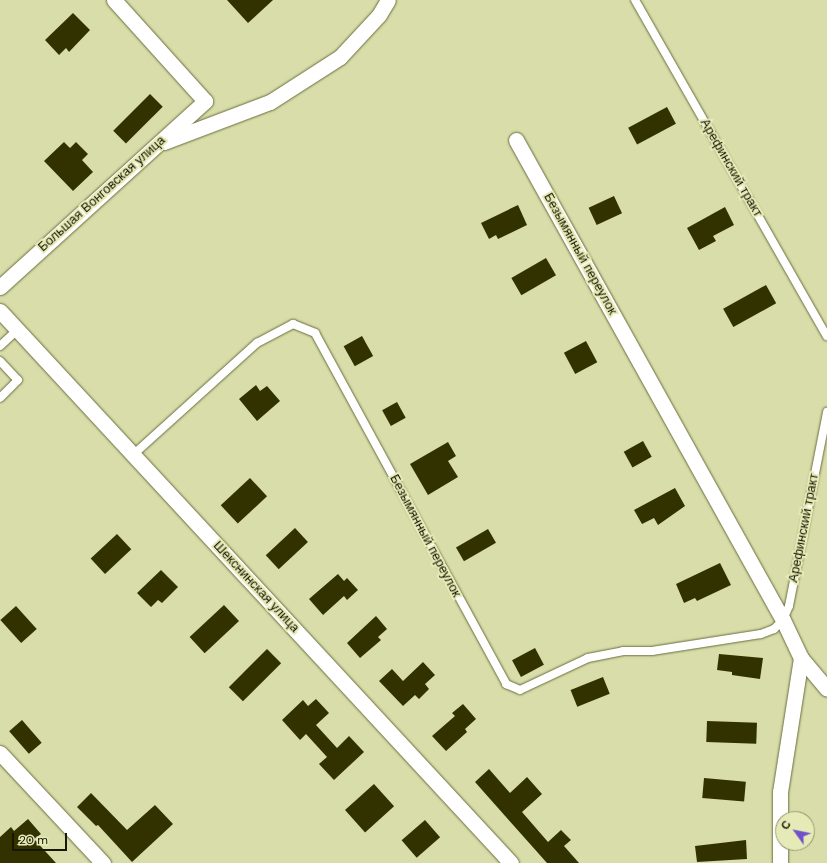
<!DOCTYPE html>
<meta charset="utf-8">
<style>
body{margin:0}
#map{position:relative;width:827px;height:863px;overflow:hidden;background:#d9dda9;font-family:"DM Sans",sans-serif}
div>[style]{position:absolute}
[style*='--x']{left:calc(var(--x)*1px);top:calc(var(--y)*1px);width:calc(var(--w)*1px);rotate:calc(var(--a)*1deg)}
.building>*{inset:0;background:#313200;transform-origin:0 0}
.roads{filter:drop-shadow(0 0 1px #6b6d3e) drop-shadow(0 0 1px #6b6d3e)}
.lane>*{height:8px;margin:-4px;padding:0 4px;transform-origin:4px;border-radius:4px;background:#fff}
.street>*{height:15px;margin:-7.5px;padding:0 7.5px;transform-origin:7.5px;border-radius:7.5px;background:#fff}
span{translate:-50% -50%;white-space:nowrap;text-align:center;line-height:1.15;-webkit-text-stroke:4px #e6eab6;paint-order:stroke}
.street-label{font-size:13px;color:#161704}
.north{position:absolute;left:775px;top:811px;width:40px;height:40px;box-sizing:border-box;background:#e6eab6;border:1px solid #93966f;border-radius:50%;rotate:303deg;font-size:11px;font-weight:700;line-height:16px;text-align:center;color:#161704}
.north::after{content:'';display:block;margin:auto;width:14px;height:18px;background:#7051ca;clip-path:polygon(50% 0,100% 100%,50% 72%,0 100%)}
.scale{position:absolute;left:12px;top:833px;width:55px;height:18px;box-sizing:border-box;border:2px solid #161704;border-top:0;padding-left:5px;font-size:12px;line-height:14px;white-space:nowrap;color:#161704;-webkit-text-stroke:3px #e6eab6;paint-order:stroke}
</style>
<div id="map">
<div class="building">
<i style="clip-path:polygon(227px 0,273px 0,248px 23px)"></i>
<i style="clip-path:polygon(73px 13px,90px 30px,69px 52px,66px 48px,59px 55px,45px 40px)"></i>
<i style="left:150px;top:94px;width:18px;height:52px;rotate:45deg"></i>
<i style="left:667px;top:107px;width:19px;height:44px;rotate:62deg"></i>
<i style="clip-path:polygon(64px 142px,70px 148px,76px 142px,88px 154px,82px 160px,93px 172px,73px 191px,44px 161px)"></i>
<i style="left:614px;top:196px;width:19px;height:28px;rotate:65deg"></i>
<i style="clip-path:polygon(518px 205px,527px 225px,498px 239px,496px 235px,489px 239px,481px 223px)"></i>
<i style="clip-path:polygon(725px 207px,734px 225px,713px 236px,716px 241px,699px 250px,687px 228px)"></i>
<i style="left:546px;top:258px;width:20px;height:40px;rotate:60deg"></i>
<i style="left:766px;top:285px;width:21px;height:49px;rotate:61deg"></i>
<i style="left:362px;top:336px;width:23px;height:21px;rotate:61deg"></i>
<i style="left:586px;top:341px;width:24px;height:25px;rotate:62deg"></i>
<i style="clip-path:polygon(256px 385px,260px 391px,267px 386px,280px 401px,257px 421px,239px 399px)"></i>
<i style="left:397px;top:402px;width:18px;height:17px;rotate:61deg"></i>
<i style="left:643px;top:441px;width:18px;height:22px;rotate:61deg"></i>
<i style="clip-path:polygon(448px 442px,456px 456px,448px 461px,458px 477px,428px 495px,410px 464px)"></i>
<i style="left:250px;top:478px;width:25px;height:40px;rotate:47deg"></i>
<i style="clip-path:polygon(675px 488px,685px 506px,658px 525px,654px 518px,642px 524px,634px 510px)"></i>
<i style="left:295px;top:528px;width:19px;height:40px;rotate:47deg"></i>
<i style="left:488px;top:529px;width:16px;height:37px;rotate:60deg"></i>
<i style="left:117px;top:534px;width:21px;height:36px;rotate:47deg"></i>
<i style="clip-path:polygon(720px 563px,731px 585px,697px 601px,695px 598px,684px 603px,676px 584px)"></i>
<i style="clip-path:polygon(161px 570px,178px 587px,162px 603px,158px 600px,151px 607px,137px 593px)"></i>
<i style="clip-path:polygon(338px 574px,344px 581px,347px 578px,358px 590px,347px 600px,344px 596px,323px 615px,309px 599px)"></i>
<i style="left:224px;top:605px;width:22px;height:47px;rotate:47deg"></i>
<i style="left:16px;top:606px;width:31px;height:21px;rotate:48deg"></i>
<i style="clip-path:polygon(376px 616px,387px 629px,378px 637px,381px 640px,360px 658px,347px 643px)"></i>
<i style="left:535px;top:648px;width:19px;height:26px;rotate:62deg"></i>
<i style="left:267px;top:649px;width:20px;height:54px;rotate:45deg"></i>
<i style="clip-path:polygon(719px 654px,763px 658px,760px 679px,732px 675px,732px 672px,717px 670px)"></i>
<i style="clip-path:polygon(423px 662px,435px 675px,425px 684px,429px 689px,419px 699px,415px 695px,403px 706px,379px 681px,392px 669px,403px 681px)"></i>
<i style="left:603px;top:677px;width:18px;height:35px;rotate:68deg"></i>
<i style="clip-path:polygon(316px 699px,329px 713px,316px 725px,337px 748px,349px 736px,364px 752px,334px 780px,319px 764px,327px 757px,306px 734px,300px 740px,282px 720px,303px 700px,308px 706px)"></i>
<i style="clip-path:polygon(463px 704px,476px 719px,465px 729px,467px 732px,446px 751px,432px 736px,455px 716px,452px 713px)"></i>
<i style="left:22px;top:720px;width:30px;height:17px;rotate:49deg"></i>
<i style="left:707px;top:721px;width:50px;height:21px;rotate:2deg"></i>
<i style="clip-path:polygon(489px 769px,510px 793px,527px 777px,542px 794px,522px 812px,548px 842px,561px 830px,571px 840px,564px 846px,579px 863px,547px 863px,475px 782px)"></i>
<i style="left:704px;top:778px;width:42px;height:20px;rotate:5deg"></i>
<i style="left:374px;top:784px;width:30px;height:39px;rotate:48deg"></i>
<i style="clip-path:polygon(91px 793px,127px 830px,155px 805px,173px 824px,132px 862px,98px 825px,96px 826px,77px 807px)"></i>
<i style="clip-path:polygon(28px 819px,41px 834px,34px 839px,56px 863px,0 863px,0 837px,11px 827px,14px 831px)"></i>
<i style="left:425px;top:820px;width:23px;height:31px;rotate:49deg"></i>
<i style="clip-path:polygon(746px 840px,747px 859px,697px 862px,695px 846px)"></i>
</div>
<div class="roads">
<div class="lane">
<i style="--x:635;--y:0;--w:387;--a:60.3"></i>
<i style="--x:0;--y:346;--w:25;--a:-43"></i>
<i style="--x:0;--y:361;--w:26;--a:47"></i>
<i style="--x:18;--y:380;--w:25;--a:135"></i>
<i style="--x:134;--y:454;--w:166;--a:-42.1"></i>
<i style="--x:257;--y:343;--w:41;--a:-27.8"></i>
<i style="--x:293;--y:324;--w:24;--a:22"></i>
<i style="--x:315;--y:333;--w:400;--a:61.4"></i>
<i style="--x:506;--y:684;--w:15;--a:23"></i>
<i style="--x:520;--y:690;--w:75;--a:-25.2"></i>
<i style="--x:588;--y:658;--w:36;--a:-11"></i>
<i style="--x:623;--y:651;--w:29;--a:0"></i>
<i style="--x:652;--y:651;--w:110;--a:-8.9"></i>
<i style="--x:761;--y:634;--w:14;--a:-21"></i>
<i style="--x:774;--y:629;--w:13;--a:-45"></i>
<i style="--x:783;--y:620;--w:15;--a:-67"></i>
<i style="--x:789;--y:606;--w:198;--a:-78.9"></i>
</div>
<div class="street">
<i style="--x:516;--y:140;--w:549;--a:60.92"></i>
<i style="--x:783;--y:620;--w:42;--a:64.7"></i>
<i style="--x:801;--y:658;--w:40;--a:50"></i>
<i style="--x:164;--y:142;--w:113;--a:-20.7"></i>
<i style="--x:270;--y:102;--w:83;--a:-32.7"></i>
<i style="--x:340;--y:57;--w:57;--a:-47.1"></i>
<i style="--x:379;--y:15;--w:17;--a:-59"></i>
<i style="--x:0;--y:287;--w:277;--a:-42.2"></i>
<i style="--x:205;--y:101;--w:136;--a:-132"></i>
<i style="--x:0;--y:311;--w:752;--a:47.21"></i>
<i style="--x:0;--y:753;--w:151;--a:46.9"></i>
<i style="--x:780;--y:863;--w:71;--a:-90"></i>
<i style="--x:780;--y:792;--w:136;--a:-81.1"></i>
</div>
</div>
<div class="street-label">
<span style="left:731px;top:168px;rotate:60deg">Арефинский тракт</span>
<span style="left:102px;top:194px;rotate:-42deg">Большая Вонговская улица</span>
<span style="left:580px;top:254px;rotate:61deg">Безымянный переулок</span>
<span style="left:804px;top:528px;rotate:-79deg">Арефинский тракт</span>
<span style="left:425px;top:536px;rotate:62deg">Безымянный переулок</span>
<span style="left:256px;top:587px;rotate:47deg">Шекснинская улица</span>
</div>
<div class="north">С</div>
<div class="scale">20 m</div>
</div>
